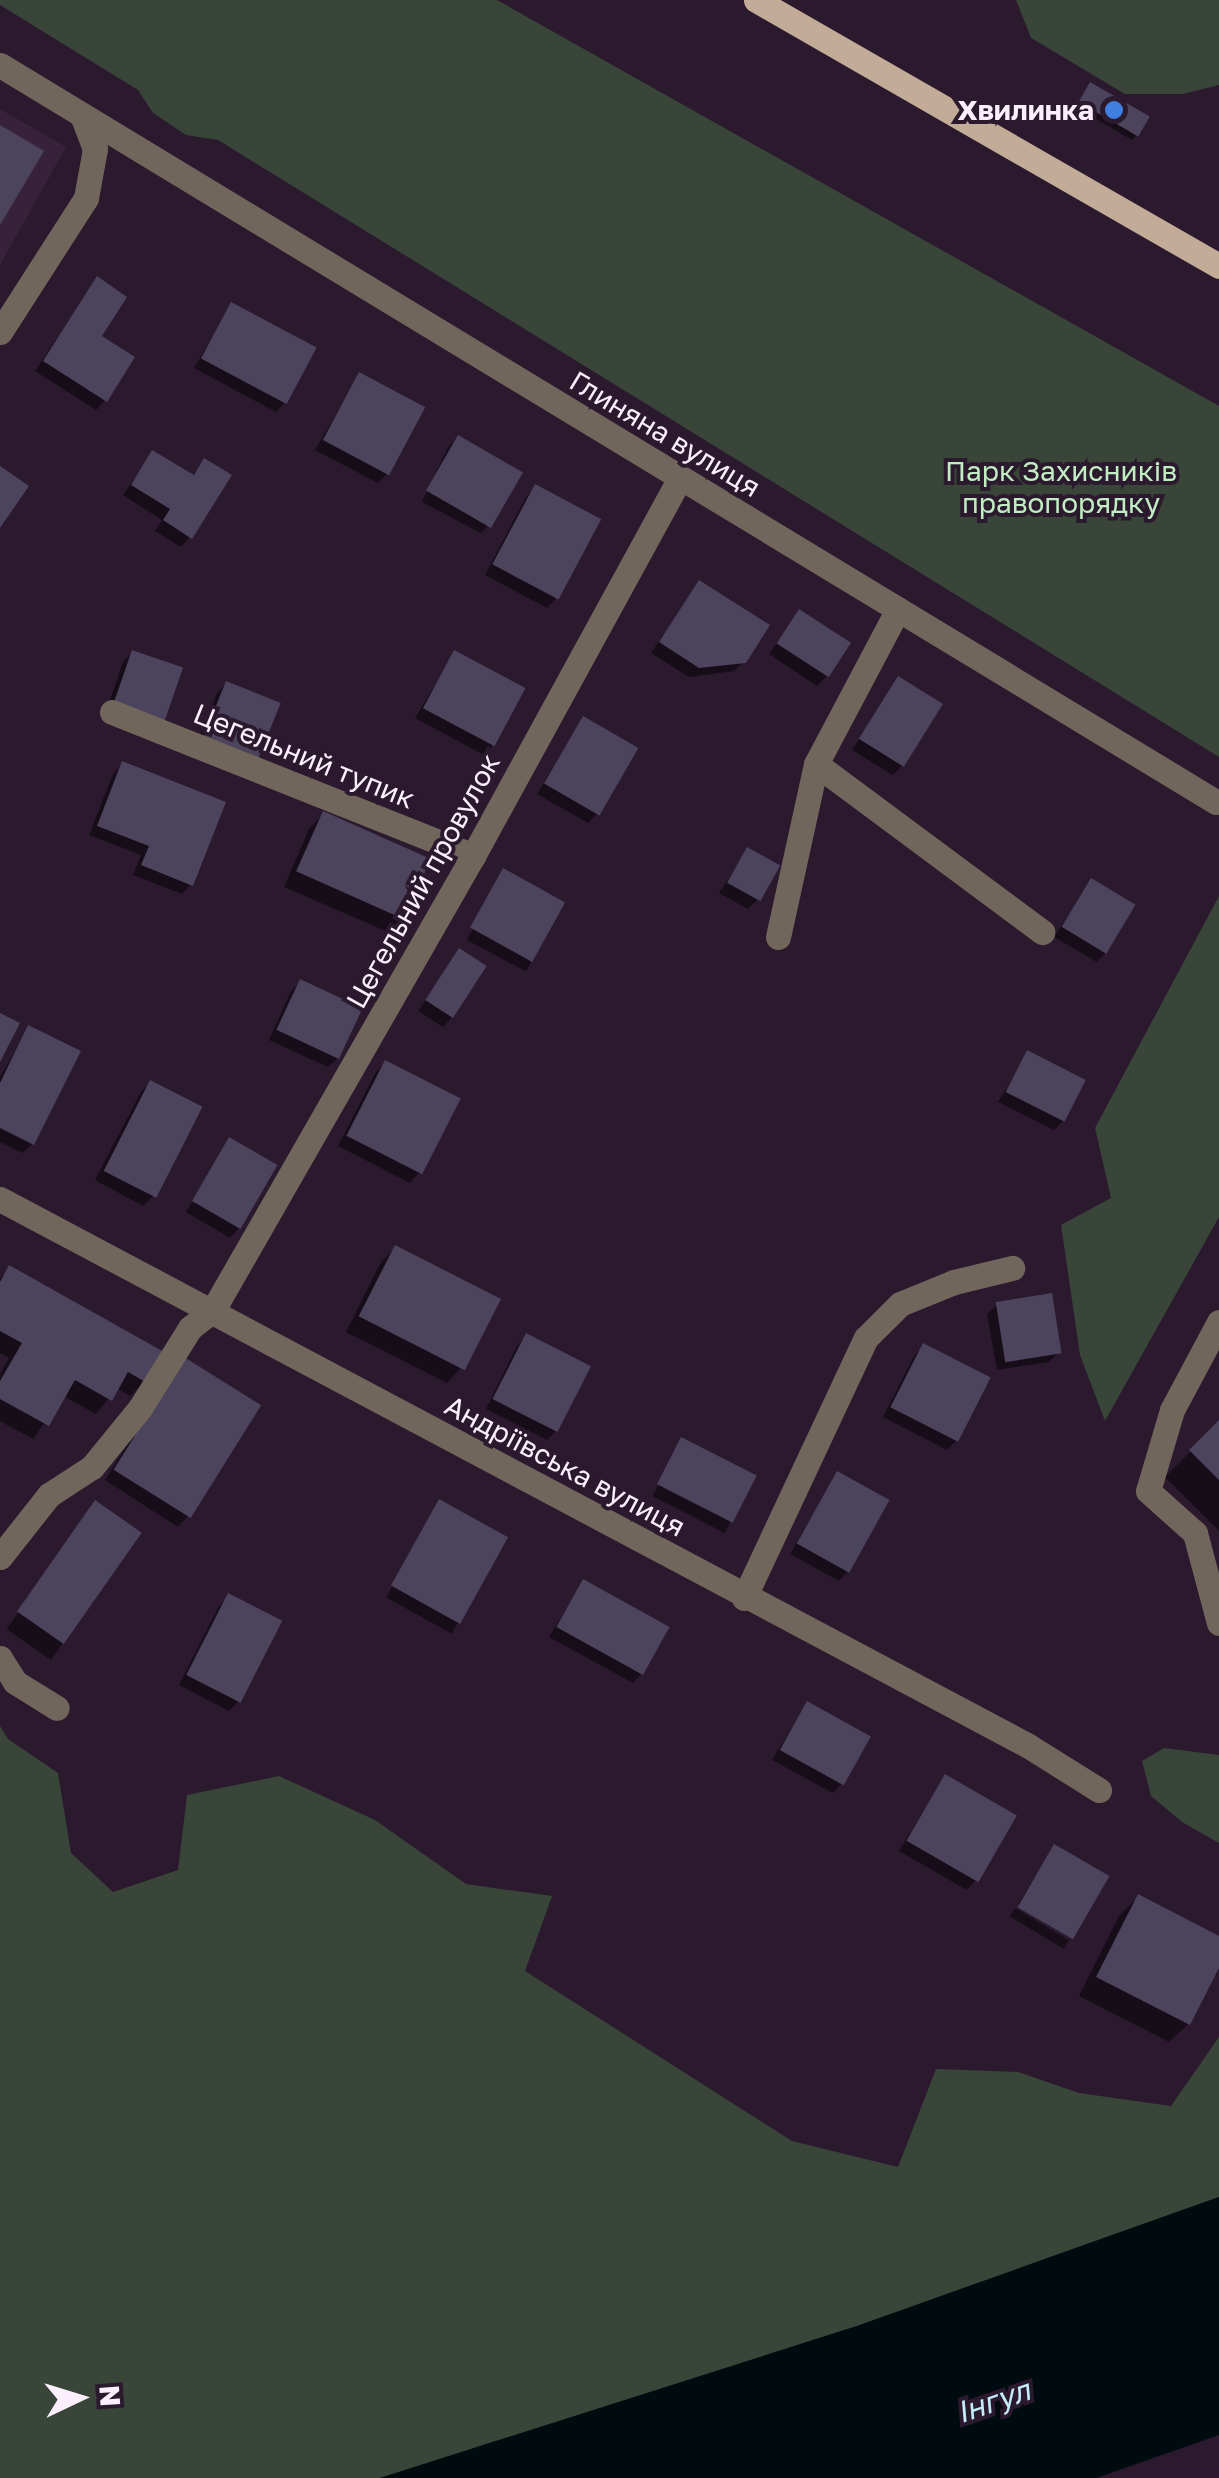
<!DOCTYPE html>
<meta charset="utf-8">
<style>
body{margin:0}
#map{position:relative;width:1219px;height:2478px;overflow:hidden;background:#2b192e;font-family:"Golos Text",sans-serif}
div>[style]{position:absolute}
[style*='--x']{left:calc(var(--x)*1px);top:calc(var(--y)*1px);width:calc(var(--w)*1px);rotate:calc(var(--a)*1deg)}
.built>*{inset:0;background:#38223b}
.green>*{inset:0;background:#384538}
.water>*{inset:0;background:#000b10}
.shadow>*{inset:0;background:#0007;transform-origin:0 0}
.building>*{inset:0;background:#4c435d;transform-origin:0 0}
.minor>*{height:25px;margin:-12.5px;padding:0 12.5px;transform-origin:12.5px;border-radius:12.5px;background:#71665c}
.major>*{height:25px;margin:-12.5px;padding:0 12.5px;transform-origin:12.5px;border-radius:12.5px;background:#c2ac97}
.dots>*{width:28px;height:28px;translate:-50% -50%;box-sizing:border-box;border:5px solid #2b192e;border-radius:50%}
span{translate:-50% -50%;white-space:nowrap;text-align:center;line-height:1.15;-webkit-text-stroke:8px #2b192e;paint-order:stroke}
.poi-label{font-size:28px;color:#fceffd;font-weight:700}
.right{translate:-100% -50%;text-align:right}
.street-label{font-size:28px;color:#fceffd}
.park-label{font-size:28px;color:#c0edc2}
.water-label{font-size:30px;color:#c4ecf9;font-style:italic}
.north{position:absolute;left:30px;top:2348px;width:100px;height:100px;-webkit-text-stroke:8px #2b192e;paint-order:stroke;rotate:86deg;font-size:28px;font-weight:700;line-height:40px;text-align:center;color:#fceffd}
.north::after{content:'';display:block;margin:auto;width:35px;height:45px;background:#fceffd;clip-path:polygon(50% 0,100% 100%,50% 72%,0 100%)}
</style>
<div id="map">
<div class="built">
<i style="clip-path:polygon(0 109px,66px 147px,0 265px)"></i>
</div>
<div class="green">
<i style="clip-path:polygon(0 0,497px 0,1219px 406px,1219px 757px,218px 140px,186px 135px,153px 113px,138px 90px,0 5px)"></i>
<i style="clip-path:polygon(1016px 0,1219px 0,1219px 85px,1183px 94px,1125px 94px,1031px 38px)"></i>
<i style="clip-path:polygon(1219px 896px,1219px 1217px,1105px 1421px,1080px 1355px,1061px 1225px,1111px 1198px,1095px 1128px)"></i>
<i style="clip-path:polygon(0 1726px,8px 1739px,58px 1773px,71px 1853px,113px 1892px,178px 1870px,187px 1795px,279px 1776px,375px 1820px,466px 1884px,552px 1896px,525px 1971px,792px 2141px,898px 2167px,936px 2069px,1018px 2072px,1079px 2093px,1171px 2106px,1219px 2037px,1219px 2197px,857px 2326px,380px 2478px,0 2478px)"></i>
<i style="clip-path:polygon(1164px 1748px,1219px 1755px,1219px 1843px,1182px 1822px,1151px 1796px,1142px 1761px)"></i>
</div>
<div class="water">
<i style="clip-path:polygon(1219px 2197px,1219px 2435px,1096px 2478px,380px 2478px,857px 2326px)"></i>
</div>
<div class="shadow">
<i style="clip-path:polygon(1087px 90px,1136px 136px,1132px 140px,1076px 107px)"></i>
<i style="clip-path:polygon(97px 279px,105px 400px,96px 410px,35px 371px)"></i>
<i style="clip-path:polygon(232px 305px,285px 402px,276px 412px,194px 368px)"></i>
<i style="clip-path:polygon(359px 375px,387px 474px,378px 483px,315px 450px)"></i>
<i style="clip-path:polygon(458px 438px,490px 523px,481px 533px,422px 502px,448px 447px)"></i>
<i style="clip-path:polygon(153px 453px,191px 477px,205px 461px,190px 537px,181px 547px,155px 531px,162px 520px,123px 495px)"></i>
<i style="clip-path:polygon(536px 487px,556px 598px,547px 608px,485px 575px,526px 497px)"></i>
<i style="clip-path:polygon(699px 583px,744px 661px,734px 671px,689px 677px,651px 653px)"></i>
<i style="clip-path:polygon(799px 612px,827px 676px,817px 686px,769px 654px)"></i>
<i style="clip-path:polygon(133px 652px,161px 722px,105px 715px,123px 662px)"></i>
<i style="clip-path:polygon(454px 653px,493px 745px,484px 755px,415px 718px)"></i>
<i style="clip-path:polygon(898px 680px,902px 766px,893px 775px,852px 750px)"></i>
<i style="clip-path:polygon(227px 683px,278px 705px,196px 746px,217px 693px)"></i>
<i style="clip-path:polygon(583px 719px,597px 814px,588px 823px,537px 794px)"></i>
<i style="clip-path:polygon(123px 764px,191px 884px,182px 894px,133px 875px,141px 855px,89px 835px,113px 774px)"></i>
<i style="clip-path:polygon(324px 814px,428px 860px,403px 918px,388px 932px,284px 887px,309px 829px)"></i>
<i style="clip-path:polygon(748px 850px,757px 900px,748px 909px,719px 893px)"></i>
<i style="left:503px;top:872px;width:67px;height:77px;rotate:28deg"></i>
<i style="clip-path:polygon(1091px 882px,1106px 952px,1097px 962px,1054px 937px)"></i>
<i style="clip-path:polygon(459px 951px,452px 1017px,443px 1027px,418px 1011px)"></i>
<i style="clip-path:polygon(301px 982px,338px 1058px,328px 1067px,269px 1040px,291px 991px)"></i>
<i style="clip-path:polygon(29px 1028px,32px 1144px,23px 1153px,0 1142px,0 1077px)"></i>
<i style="clip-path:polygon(1028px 1054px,1063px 1121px,1054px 1130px,998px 1102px)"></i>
<i style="clip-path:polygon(385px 1063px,419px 1173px,410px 1183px,338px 1146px,376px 1072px)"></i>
<i style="clip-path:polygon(150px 1083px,153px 1196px,143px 1206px,95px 1180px,141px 1092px)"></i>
<i style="clip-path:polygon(230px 1140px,239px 1228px,230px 1238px,186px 1212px)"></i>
<i style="clip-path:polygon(395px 1248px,461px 1368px,447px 1383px,346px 1332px,381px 1262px)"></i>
<i style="clip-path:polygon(10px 1268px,145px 1381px,130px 1396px,117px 1388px,96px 1414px,63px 1396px,33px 1439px,0 1421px,0 1374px,9px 1358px,0 1353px,0 1278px)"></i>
<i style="clip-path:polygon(997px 1305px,1059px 1352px,1049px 1362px,997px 1370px,987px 1314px)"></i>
<i style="clip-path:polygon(526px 1336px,557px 1430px,547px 1440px,486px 1409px,517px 1346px)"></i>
<i style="clip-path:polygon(924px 1346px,956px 1441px,947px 1450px,883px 1417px,914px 1356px)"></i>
<i style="clip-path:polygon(175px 1370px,187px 1517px,178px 1527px,105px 1480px)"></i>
<i style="clip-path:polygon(1219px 1423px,1219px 1531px,1165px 1477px)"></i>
<i style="left:681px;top:1440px;width:81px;height:63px;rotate:27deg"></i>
<i style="clip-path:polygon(837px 1474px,848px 1571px,839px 1581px,790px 1554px)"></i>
<i style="left:439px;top:1502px;width:75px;height:109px;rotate:29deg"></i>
<i style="left:95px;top:1503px;width:54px;height:154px;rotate:35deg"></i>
<i style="clip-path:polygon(583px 1582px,642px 1673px,633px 1683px,549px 1637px)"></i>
<i style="clip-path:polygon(229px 1596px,238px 1702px,229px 1711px,179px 1685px,219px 1606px)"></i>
<i style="clip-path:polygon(807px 1704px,842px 1783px,833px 1793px,772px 1760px)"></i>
<i style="clip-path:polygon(945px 1777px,976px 1880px,967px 1890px,899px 1851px)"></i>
<i style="clip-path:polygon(1054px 1847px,1072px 1935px,1018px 1904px)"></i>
<i style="clip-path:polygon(1138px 1897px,1219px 1939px,1219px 1962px,1188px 2024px,1169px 2042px,1079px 1996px,1119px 1916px)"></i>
<i style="left:1015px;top:1908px;width:63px;height:10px;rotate:31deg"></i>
</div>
<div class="building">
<i style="left:1090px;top:82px;width:69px;height:23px;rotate:30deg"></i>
<i style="clip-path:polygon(0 125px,44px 151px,0 225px)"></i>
<i style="clip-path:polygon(97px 276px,127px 297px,102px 336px,135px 357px,107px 402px,43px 361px)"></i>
<i style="left:231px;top:302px;width:97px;height:64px;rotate:28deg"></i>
<i style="left:359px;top:372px;width:75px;height:77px;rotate:28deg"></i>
<i style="left:458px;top:435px;width:75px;height:64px;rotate:30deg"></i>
<i style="clip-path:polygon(152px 450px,194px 475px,204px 458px,232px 475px,192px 539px,163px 520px,170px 509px,131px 485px)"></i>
<i style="clip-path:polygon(0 466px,29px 486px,0 528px)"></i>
<i style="left:535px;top:484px;width:75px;height:91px;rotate:28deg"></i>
<i style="clip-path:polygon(699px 580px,770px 625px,746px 663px,699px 668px,659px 642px)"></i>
<i style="left:799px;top:609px;width:62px;height:41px;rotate:33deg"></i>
<i style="left:132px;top:650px;width:54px;height:58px;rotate:19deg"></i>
<i style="left:454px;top:650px;width:81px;height:66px;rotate:28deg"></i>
<i style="left:898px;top:676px;width:53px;height:74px;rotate:32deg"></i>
<i style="left:226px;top:681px;width:59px;height:61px;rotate:22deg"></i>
<i style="left:583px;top:716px;width:64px;height:78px;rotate:30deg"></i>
<i style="clip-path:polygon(122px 761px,226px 802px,193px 886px,141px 865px,149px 846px,97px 826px)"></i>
<i style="left:323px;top:811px;width:118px;height:66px;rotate:24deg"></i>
<i style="left:747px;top:847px;width:38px;height:41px;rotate:29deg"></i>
<i style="left:503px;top:868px;width:71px;height:68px;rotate:29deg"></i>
<i style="left:1091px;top:878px;width:52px;height:57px;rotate:31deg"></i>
<i style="left:459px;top:948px;width:33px;height:62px;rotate:33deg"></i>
<i style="left:300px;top:979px;width:69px;height:56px;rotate:25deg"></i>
<i style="clip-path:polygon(0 1013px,20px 1023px,0 1062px)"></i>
<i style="clip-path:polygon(28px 1025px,81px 1051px,34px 1145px,0 1128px,0 1083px)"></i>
<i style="left:1027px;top:1050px;width:66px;height:47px;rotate:27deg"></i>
<i style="left:385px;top:1060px;width:85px;height:85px;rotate:27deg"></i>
<i style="left:150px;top:1080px;width:59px;height:102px;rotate:27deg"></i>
<i style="left:229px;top:1137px;width:56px;height:74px;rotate:30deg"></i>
<i style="left:395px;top:1245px;width:119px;height:80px;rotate:27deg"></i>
<i style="clip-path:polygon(9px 1265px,164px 1352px,147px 1383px,128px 1372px,112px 1401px,75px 1380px,49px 1426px,0 1399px,0 1381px,22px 1343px,0 1331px,0 1282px)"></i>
<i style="left:1052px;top:1293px;width:61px;height:57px;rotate:81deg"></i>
<i style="left:526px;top:1333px;width:73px;height:74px;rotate:27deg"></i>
<i style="left:923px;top:1343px;width:76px;height:72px;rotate:27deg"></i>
<i style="left:184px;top:1357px;width:91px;height:133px;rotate:32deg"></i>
<i style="clip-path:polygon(1219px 1420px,1219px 1480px,1189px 1450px)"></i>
<i style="left:681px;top:1437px;width:85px;height:53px;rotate:27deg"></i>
<i style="left:837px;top:1471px;width:60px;height:83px;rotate:29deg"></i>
<i style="left:439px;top:1499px;width:79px;height:99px;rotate:29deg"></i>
<i style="left:95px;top:1500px;width:57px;height:136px;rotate:35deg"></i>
<i style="left:583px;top:1579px;width:99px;height:55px;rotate:29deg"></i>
<i style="left:228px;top:1593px;width:61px;height:92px;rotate:27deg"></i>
<i style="left:807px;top:1701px;width:73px;height:56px;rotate:29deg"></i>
<i style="left:945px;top:1774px;width:83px;height:77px;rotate:30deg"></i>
<i style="left:1054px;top:1844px;width:64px;height:73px;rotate:30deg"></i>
<i style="clip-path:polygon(1138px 1894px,1219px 1936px,1219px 1968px,1190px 2025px,1096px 1977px)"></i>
</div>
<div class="minor">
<i style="--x:0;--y:65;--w:1422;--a:31.22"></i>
<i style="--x:0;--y:332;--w:159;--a:-57.3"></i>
<i style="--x:86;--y:198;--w:50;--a:-79.6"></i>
<i style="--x:95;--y:149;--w:34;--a:-111"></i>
<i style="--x:112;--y:712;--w:389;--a:21.7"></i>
<i style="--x:816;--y:764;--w:282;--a:36.6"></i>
<i style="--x:778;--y:937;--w:177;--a:-77.6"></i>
<i style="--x:816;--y:764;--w:175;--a:-62.1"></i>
<i style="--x:0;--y:1199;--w:1163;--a:28"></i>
<i style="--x:1027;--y:1745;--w:85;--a:32"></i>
<i style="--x:1219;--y:1322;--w:100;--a:118.1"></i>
<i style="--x:1172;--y:1410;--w:84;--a:106.5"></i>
<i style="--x:1148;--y:1491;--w:63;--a:41.8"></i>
<i style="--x:1195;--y:1533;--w:93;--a:75.1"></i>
<i style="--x:0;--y:1557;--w:79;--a:-51.7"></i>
<i style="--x:49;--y:1495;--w:51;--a:-33.1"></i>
<i style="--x:92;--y:1467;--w:76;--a:-50.9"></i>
<i style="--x:140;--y:1408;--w:94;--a:-58"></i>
<i style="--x:190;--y:1328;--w:29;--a:-38"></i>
<i style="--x:213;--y:1310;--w:523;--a:-60.2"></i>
<i style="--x:473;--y:856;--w:430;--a:-61.3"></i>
<i style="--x:744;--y:1598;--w:287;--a:-64.9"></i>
<i style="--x:866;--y:1338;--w:48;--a:-45"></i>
<i style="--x:900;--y:1304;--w:58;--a:-22.2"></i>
<i style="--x:954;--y:1282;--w:60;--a:-13.6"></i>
<i style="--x:0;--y:1658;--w:28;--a:58"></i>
<i style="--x:15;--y:1682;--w:49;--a:31.8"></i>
</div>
<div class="major">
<i style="--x:756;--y:0;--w:534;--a:29.88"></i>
</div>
<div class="dots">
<i style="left:1114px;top:110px;background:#3f7fe0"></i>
</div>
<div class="poi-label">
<span class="right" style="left:1094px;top:110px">Хвилинка</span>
</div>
<div class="street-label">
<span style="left:665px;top:434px;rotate:31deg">Глиняна вулиця</span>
<span style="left:304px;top:756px;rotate:22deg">Цегельний тупик</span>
<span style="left:423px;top:881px;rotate:-61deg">Цегельний провулок</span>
<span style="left:565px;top:1466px;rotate:28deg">Андріївська вулиця</span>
</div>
<div class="park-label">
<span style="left:1061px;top:487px">Парк Захисників<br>правопорядку</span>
</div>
<div class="water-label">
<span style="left:993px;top:2401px;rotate:-19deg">Інгул</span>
</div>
<div class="north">N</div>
</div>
